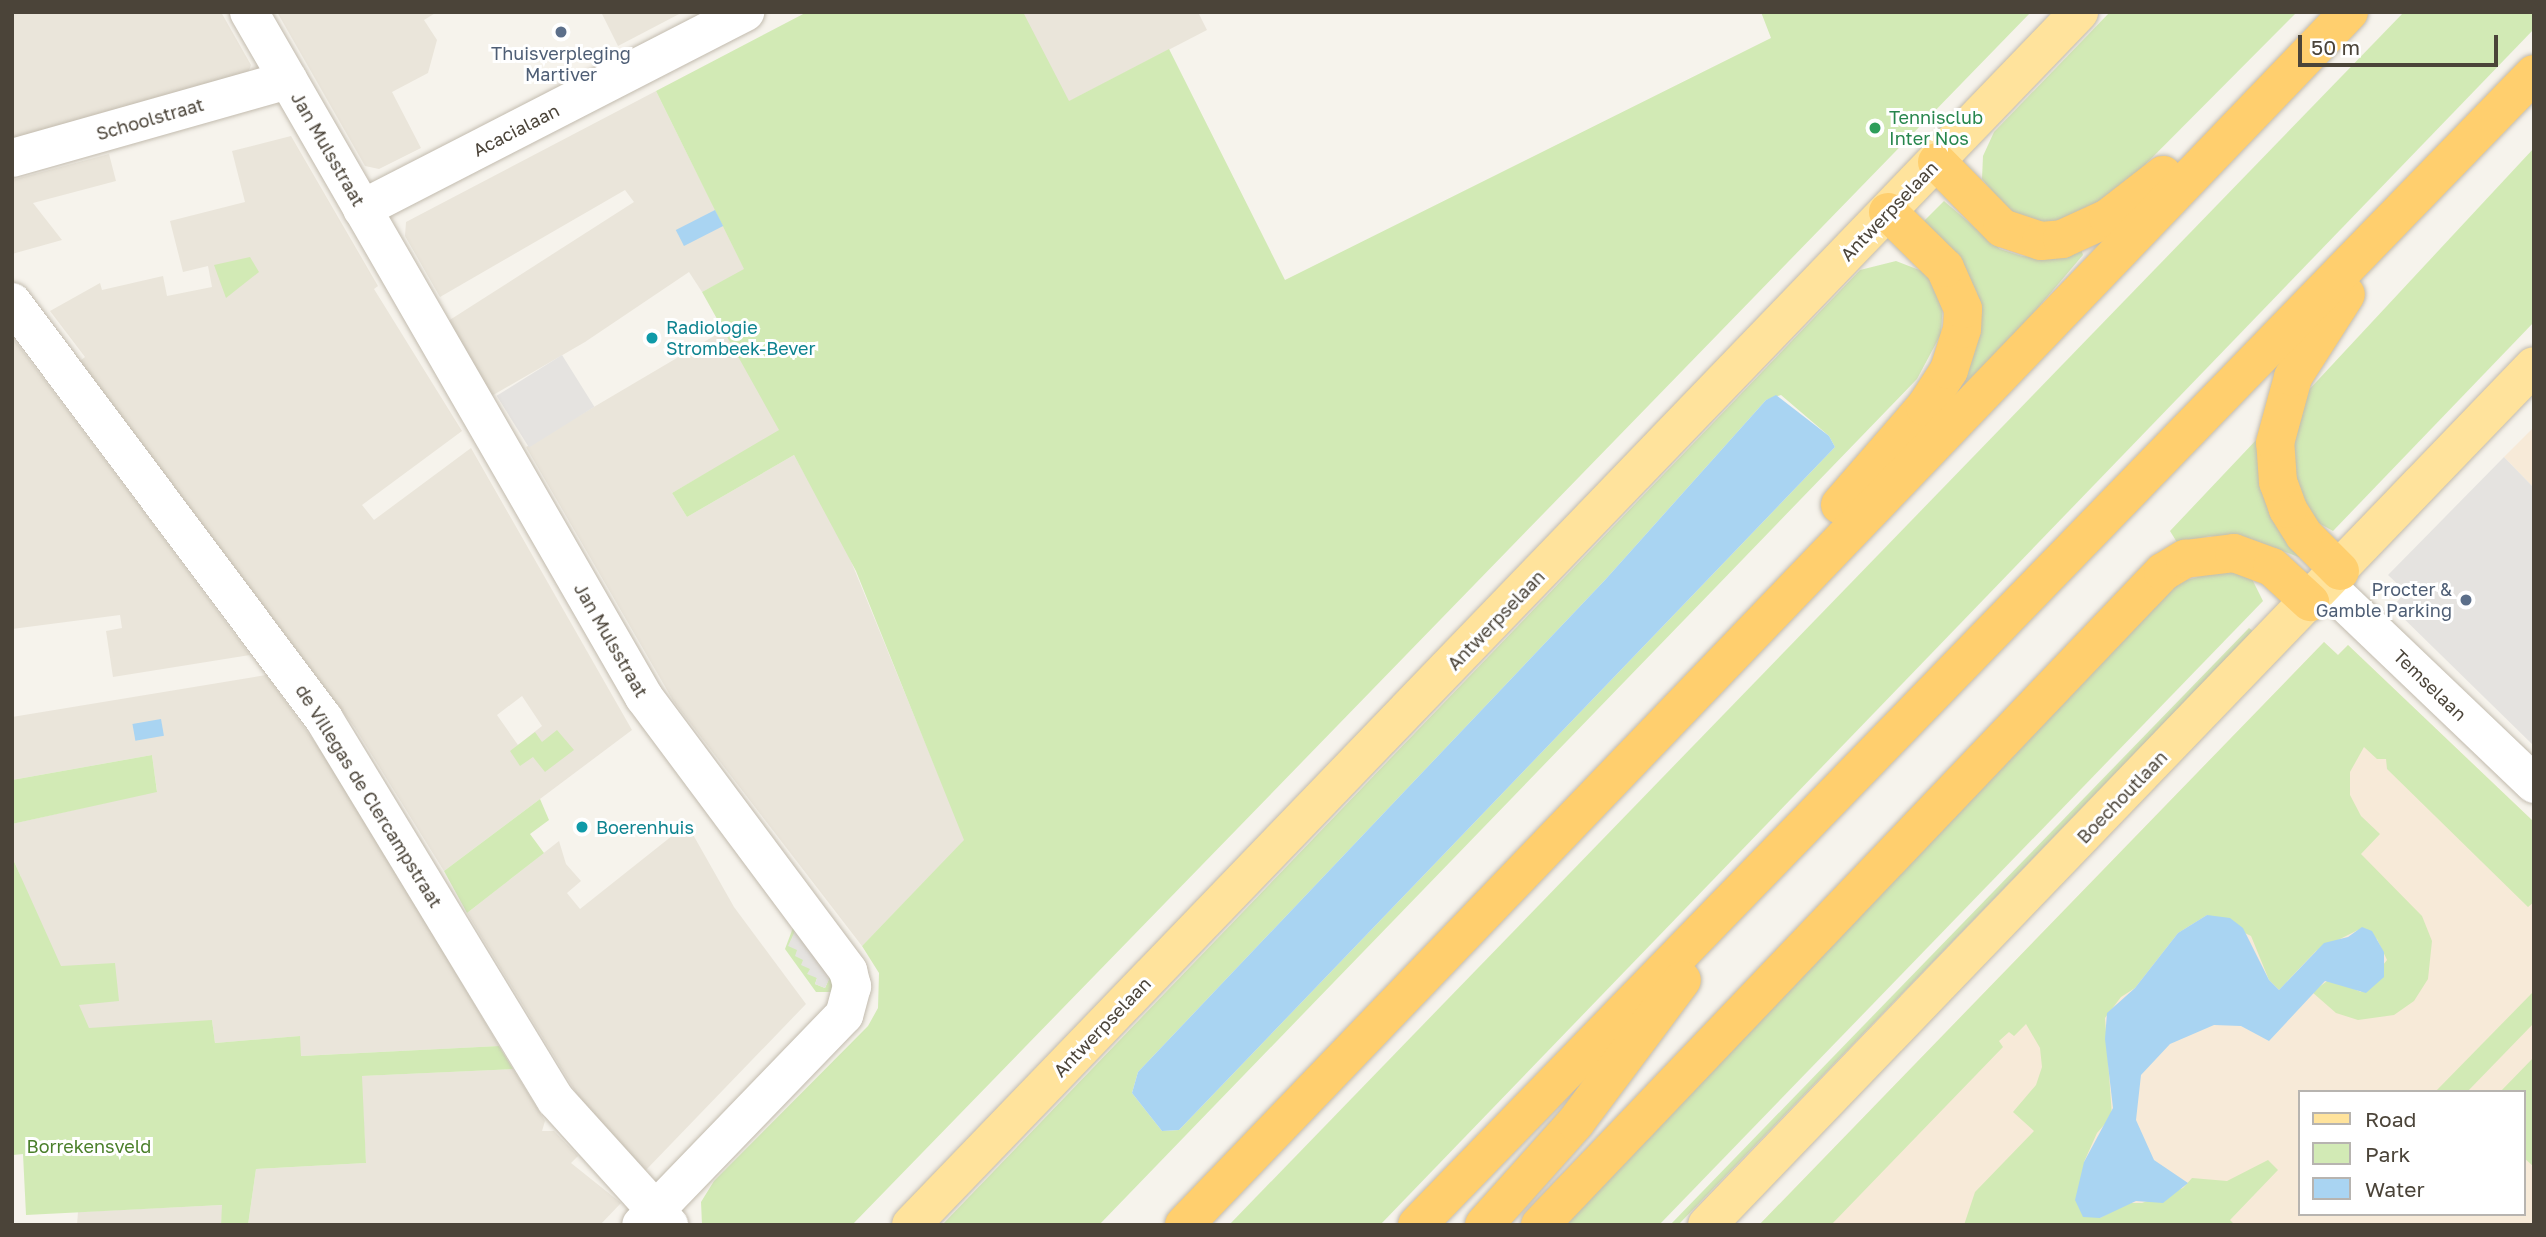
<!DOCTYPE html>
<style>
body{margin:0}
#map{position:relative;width:2546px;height:1237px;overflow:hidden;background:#f6f3ec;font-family:"Golos Text",sans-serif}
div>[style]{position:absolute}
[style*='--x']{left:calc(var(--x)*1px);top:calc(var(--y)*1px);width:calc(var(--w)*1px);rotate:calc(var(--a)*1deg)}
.residential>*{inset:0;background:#eae5da}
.commercial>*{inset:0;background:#f7ead8}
.green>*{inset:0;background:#d2eab5}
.parking>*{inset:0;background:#e5e3e0;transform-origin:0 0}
.water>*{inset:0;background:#a9d4f2;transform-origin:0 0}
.roads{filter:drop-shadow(0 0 2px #c2bbae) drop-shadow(0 0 2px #c2bbae)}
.minor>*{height:38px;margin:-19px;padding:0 19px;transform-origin:19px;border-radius:19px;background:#fff}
.major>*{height:38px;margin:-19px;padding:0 19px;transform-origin:19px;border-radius:19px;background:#ffe39c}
.highway>*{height:38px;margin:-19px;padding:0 19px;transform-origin:19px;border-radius:19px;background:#ffcf6e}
.dots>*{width:19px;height:19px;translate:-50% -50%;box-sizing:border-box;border:4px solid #fff;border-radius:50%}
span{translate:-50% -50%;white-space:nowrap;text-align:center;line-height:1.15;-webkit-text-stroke:6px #fff;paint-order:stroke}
.service-label{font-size:18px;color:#4e5e75}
.right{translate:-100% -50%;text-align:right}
.leisure-label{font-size:18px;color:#27864d}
.left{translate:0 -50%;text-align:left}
.street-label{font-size:18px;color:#4b4439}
.culture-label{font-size:18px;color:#0d838f}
.park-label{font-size:18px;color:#4a7f2a}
.frame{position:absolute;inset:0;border:14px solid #4b4439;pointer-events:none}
.legend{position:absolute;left:2298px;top:1090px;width:228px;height:126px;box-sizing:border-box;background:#fff;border:2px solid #b7b4b0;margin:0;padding:9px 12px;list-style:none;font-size:21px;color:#4b4439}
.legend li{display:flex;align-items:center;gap:14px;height:35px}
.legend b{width:35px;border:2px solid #b7b4b0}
.scale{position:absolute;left:2298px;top:35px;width:200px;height:32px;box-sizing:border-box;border:4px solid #4b4439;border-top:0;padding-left:9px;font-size:21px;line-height:24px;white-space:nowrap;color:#4b4439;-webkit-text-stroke:5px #fff;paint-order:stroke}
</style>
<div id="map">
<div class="residential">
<i style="clip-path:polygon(12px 12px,221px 12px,251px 65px,247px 75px,12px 139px)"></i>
<i style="clip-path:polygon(277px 12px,437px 12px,424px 20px,437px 40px,428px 73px,392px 92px,421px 148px,379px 169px,365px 166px)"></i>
<i style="clip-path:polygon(601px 12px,683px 12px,618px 46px)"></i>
<i style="clip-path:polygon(807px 12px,1198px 12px,1207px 30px,863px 208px)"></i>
<i style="clip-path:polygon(656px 91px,745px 270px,702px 292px,689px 272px,585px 342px,488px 398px,445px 323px,634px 202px,625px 190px,440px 297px,405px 236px,406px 222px)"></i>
<i style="clip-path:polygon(evenodd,291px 136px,378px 286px,374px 289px,462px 431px,362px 505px,374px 520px,471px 448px,632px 730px,444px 871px,355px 728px,80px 361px,85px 357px,50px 311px,100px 283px,102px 290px,163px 276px,167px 296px,212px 287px,208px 266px,183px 272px,170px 221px,245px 202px,232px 151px,291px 136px,522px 696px,542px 726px,518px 745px,497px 715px,522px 696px)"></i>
<i style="clip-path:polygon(109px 154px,116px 181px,33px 203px,62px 240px,12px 254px,12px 180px)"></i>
<i style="clip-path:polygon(726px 329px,780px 431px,672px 493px,687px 517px,794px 455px,846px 549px,965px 840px,862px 946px,674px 702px,526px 447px)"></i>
<i style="clip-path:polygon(12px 337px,137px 503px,250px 655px,113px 677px,106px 631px,122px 628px,120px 615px,12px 629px)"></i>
<i style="clip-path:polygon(266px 675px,338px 774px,499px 1046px,300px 1056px,300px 1036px,215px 1043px,212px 1020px,39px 1132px,21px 877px,12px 857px,12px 824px,157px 791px,152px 755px,12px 780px,12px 717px)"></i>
<i style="clip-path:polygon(687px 824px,734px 907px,806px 1004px,645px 1171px,578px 1096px,467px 913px,559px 841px,566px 864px,581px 881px,567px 893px,580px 909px)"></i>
<i style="clip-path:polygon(513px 1069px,545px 1121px,542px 1131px,554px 1131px,578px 1156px,571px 1163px,621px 1203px,600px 1225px,248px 1225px,256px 1169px,366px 1163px,361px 1076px)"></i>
<i style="clip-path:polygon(223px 1205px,221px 1225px,77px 1225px,78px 1212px)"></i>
</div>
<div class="commercial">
<i style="clip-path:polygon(2534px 427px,2534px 488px,2504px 457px)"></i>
<i style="clip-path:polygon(evenodd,2324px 642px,2338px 655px,2348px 645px,2534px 822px,2534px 1225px,1759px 1225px,2324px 642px,2299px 1092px,2523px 1092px,2523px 1214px,2299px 1214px,2299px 1092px)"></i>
</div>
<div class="green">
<i style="clip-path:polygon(807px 12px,1023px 12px,1069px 101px,1169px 49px,1285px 280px,1771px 38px,1761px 12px,2031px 12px,852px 1225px,702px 1225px,701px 1202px,714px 1181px,868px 1026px,878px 1008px,879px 973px,862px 946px,964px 840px,856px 571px,794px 455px,687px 517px,672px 493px,779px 430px,702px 292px,744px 269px,656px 91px)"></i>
<i style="clip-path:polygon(2110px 12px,2297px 12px,2107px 203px,2053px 223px,2015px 218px,1982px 179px,1983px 156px,1994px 132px)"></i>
<i style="clip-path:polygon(2404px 12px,2534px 12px,2534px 29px,1380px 1225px,1229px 1225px)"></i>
<i style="clip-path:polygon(2534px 148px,2534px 322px,2333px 531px,2315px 521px,2298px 490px,2291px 454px,2305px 394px)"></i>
<i style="clip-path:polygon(1944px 201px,2000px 249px,2022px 256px,2046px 258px,2081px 249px,2083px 255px,1948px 413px,1977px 293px,1960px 258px,1924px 221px)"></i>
<i style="clip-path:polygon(250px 257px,259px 272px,226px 298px,214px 265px)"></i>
<i style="clip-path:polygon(evenodd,1896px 261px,1927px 273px,1943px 302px,1941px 334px,1917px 379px,1099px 1225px,942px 1225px,1860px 270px,1896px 261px,1781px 395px,1829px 436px,1835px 447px,1179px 1130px,1162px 1131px,1132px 1093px,1138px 1072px,1605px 580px,1766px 400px,1781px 395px)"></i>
<i style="clip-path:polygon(2258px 438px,2304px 559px,2242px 536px,2209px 536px,2178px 544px,2170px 531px)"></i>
<i style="clip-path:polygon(2228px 569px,2251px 577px,2263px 601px,1659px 1225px,1564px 1225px,2179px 582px)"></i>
<i style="clip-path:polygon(2249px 628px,2253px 631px,1678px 1225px,1670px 1225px)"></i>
<i style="clip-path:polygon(2324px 642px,2338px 655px,2348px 645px,2534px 822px,2534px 902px,2528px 907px,2387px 769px,2386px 759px,2377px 759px,2364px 747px,2350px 772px,2350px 795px,2361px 816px,2380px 834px,2361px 854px,2422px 916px,2432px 941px,2428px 979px,2414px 1001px,2394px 1015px,2358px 1020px,2336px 1013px,2312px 992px,2330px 979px,2361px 992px,2387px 960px,2377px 939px,2358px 930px,2316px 951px,2279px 990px,2269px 980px,2251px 936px,2207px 915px,2178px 933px,2135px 988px,2121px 997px,2105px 1018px,2112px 1116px,2097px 1133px,2084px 1162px,2100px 1218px,2128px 1203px,2142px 1203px,2183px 1188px,2192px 1178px,2227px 1181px,2268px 1160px,2278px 1170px,2230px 1220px,2235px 1225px,1964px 1225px,1975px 1192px,2034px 1131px,2013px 1112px,2036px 1085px,2042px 1067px,2040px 1048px,2026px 1024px,2014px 1036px,2009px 1032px,1999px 1041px,2003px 1047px,1831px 1225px,1759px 1225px)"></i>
<i style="clip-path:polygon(557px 730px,574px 750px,545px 772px,533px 757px,520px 766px,510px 751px,535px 732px,542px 742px)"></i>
<i style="clip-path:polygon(152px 755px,157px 792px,12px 824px,12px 780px)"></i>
<i style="clip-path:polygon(540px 799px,549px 820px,530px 834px,544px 853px,467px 913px,444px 871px)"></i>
<i style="clip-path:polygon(12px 857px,61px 966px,115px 963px,119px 1001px,79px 1005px,89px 1028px,212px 1020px,215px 1043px,300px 1036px,301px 1056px,499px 1046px,513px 1069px,362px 1076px,366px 1163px,256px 1169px,248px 1225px,221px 1225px,222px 1205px,26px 1215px,23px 1154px,13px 1155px,12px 1151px)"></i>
<i style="clip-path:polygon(797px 917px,797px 951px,817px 978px,815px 984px,825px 988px,835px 966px,840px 992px,816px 992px,785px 949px)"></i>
<i style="clip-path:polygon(2534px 991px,2534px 1023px,2467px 1092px,2435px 1092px)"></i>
<i style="clip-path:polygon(2534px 1057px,2534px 1167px,2523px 1157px,2523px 1092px,2500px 1092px)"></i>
</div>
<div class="parking">
<i style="left:562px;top:355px;width:61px;height:77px;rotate:58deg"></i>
<i style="clip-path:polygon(2504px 457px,2534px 488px,2534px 746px,2392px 607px,2406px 592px,2388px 575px)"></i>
<i style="clip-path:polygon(800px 920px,835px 966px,825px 988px,815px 984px,817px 978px,807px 974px,810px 969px,801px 965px,803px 960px,795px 956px,797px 950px,788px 946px)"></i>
</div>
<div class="water">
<i style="left:715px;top:210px;width:18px;height:44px;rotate:63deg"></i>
<i style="clip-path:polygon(1776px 395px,1829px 436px,1835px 447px,1179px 1130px,1162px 1131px,1132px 1093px,1138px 1072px,1605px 580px,1766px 400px)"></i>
<i style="left:161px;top:719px;width:17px;height:29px;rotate:80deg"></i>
<i style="clip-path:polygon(2207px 915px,2230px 918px,2243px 928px,2269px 980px,2279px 990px,2324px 943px,2348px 937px,2362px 927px,2372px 931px,2384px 952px,2384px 977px,2366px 993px,2325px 981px,2269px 1041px,2241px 1026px,2214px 1025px,2170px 1044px,2141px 1075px,2136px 1120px,2154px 1160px,2188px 1183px,2163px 1203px,2136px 1201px,2100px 1218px,2083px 1217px,2075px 1200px,2084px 1162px,2113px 1108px,2105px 1039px,2107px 1013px,2135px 988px,2178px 933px)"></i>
</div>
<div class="roads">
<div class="minor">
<i style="--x:249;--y:12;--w:791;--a:60.03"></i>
<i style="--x:644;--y:697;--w:342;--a:53.3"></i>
<i style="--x:848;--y:971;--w:16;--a:75"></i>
<i style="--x:852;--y:986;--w:30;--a:105"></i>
<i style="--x:844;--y:1015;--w:292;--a:134"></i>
<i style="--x:12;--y:158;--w:287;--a:-15.8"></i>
<i style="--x:362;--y:209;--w:431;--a:-27.2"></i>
<i style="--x:12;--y:302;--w:521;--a:53.2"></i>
<i style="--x:324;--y:719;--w:446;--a:58.7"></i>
<i style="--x:556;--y:1100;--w:169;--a:47.9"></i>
<i style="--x:2326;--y:585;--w:288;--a:43.7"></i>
</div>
<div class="major">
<i style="--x:911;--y:1225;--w:1684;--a:-46.08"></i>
<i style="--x:1707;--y:1225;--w:1192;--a:-46.09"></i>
</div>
<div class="highway">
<i style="--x:1937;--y:162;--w:93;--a:45.4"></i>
<i style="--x:2002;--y:228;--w:41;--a:18.4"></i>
<i style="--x:2041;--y:241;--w:21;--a:-5"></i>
<i style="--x:2062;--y:239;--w:51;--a:-24.5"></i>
<i style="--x:2108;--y:218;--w:70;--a:-38"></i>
<i style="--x:1840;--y:505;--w:130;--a:-49.1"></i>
<i style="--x:1925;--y:407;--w:44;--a:-57"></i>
<i style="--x:1949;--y:370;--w:43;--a:-72.4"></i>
<i style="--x:1962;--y:329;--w:20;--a:-87"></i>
<i style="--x:1963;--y:309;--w:45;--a:-113.7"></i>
<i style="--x:1945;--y:268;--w:80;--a:-135.5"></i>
<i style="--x:2340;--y:571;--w:51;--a:-135"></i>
<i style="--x:2304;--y:535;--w:31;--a:-122"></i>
<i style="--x:2288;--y:509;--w:29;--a:-110"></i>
<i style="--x:2278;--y:482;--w:39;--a:-94"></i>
<i style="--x:2275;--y:443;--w:68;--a:-74.7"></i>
<i style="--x:2293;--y:377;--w:98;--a:-57.4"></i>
<i style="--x:1184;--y:1225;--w:1682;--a:-46.16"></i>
<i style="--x:1417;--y:1225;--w:1604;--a:-45.86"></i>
<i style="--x:1484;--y:1225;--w:138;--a:-48.2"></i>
<i style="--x:1576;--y:1122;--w:177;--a:-53.3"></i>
<i style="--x:1540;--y:1225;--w:903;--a:-46.35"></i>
<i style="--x:2163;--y:572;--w:26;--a:-31"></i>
<i style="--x:2185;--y:559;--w:49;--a:-7"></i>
<i style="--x:2234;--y:553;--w:40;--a:20.2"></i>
<i style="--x:2272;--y:567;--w:52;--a:42.6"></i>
</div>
</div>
<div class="dots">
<i style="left:561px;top:32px;background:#5c6f8a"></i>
<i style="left:1875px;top:128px;background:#2e9e5b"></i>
<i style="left:652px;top:338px;background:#0f9aa8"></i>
<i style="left:2466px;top:600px;background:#5c6f8a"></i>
<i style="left:582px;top:827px;background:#0f9aa8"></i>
</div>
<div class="service-label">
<span style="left:561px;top:64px">Thuisverpleging<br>Martiver</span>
<span class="right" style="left:2452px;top:600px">Procter &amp;<br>Gamble Parking</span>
</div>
<div class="leisure-label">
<span class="left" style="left:1889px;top:128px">Tennisclub<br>Inter Nos</span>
</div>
<div class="street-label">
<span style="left:150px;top:119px;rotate:-16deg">Schoolstraat</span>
<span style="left:516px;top:130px;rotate:-27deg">Acacialaan</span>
<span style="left:328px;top:149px;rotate:60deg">Jan Mulsstraat</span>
<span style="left:1889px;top:211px;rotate:-46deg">Antwerpselaan</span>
<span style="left:1496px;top:620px;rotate:-46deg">Antwerpselaan</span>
<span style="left:611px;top:640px;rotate:60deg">Jan Mulsstraat</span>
<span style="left:2430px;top:685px;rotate:44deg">Temselaan</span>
<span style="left:369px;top:796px;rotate:58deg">de Villegas de Clercampstraat</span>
<span style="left:2122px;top:797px;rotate:-46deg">Boechoutlaan</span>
<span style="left:1102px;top:1027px;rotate:-46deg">Antwerpselaan</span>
</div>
<div class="culture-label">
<span class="left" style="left:666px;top:338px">Radiologie<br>Strombeek-Bever</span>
<span class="left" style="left:596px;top:827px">Boerenhuis</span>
</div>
<div class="park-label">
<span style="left:89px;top:1146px">Borrekensveld</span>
</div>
<div class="frame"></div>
<ul class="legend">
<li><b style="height:9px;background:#ffe39c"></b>Road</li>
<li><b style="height:19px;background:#d2eab5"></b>Park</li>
<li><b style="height:19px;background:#a9d4f2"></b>Water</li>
</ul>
<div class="scale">50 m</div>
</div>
